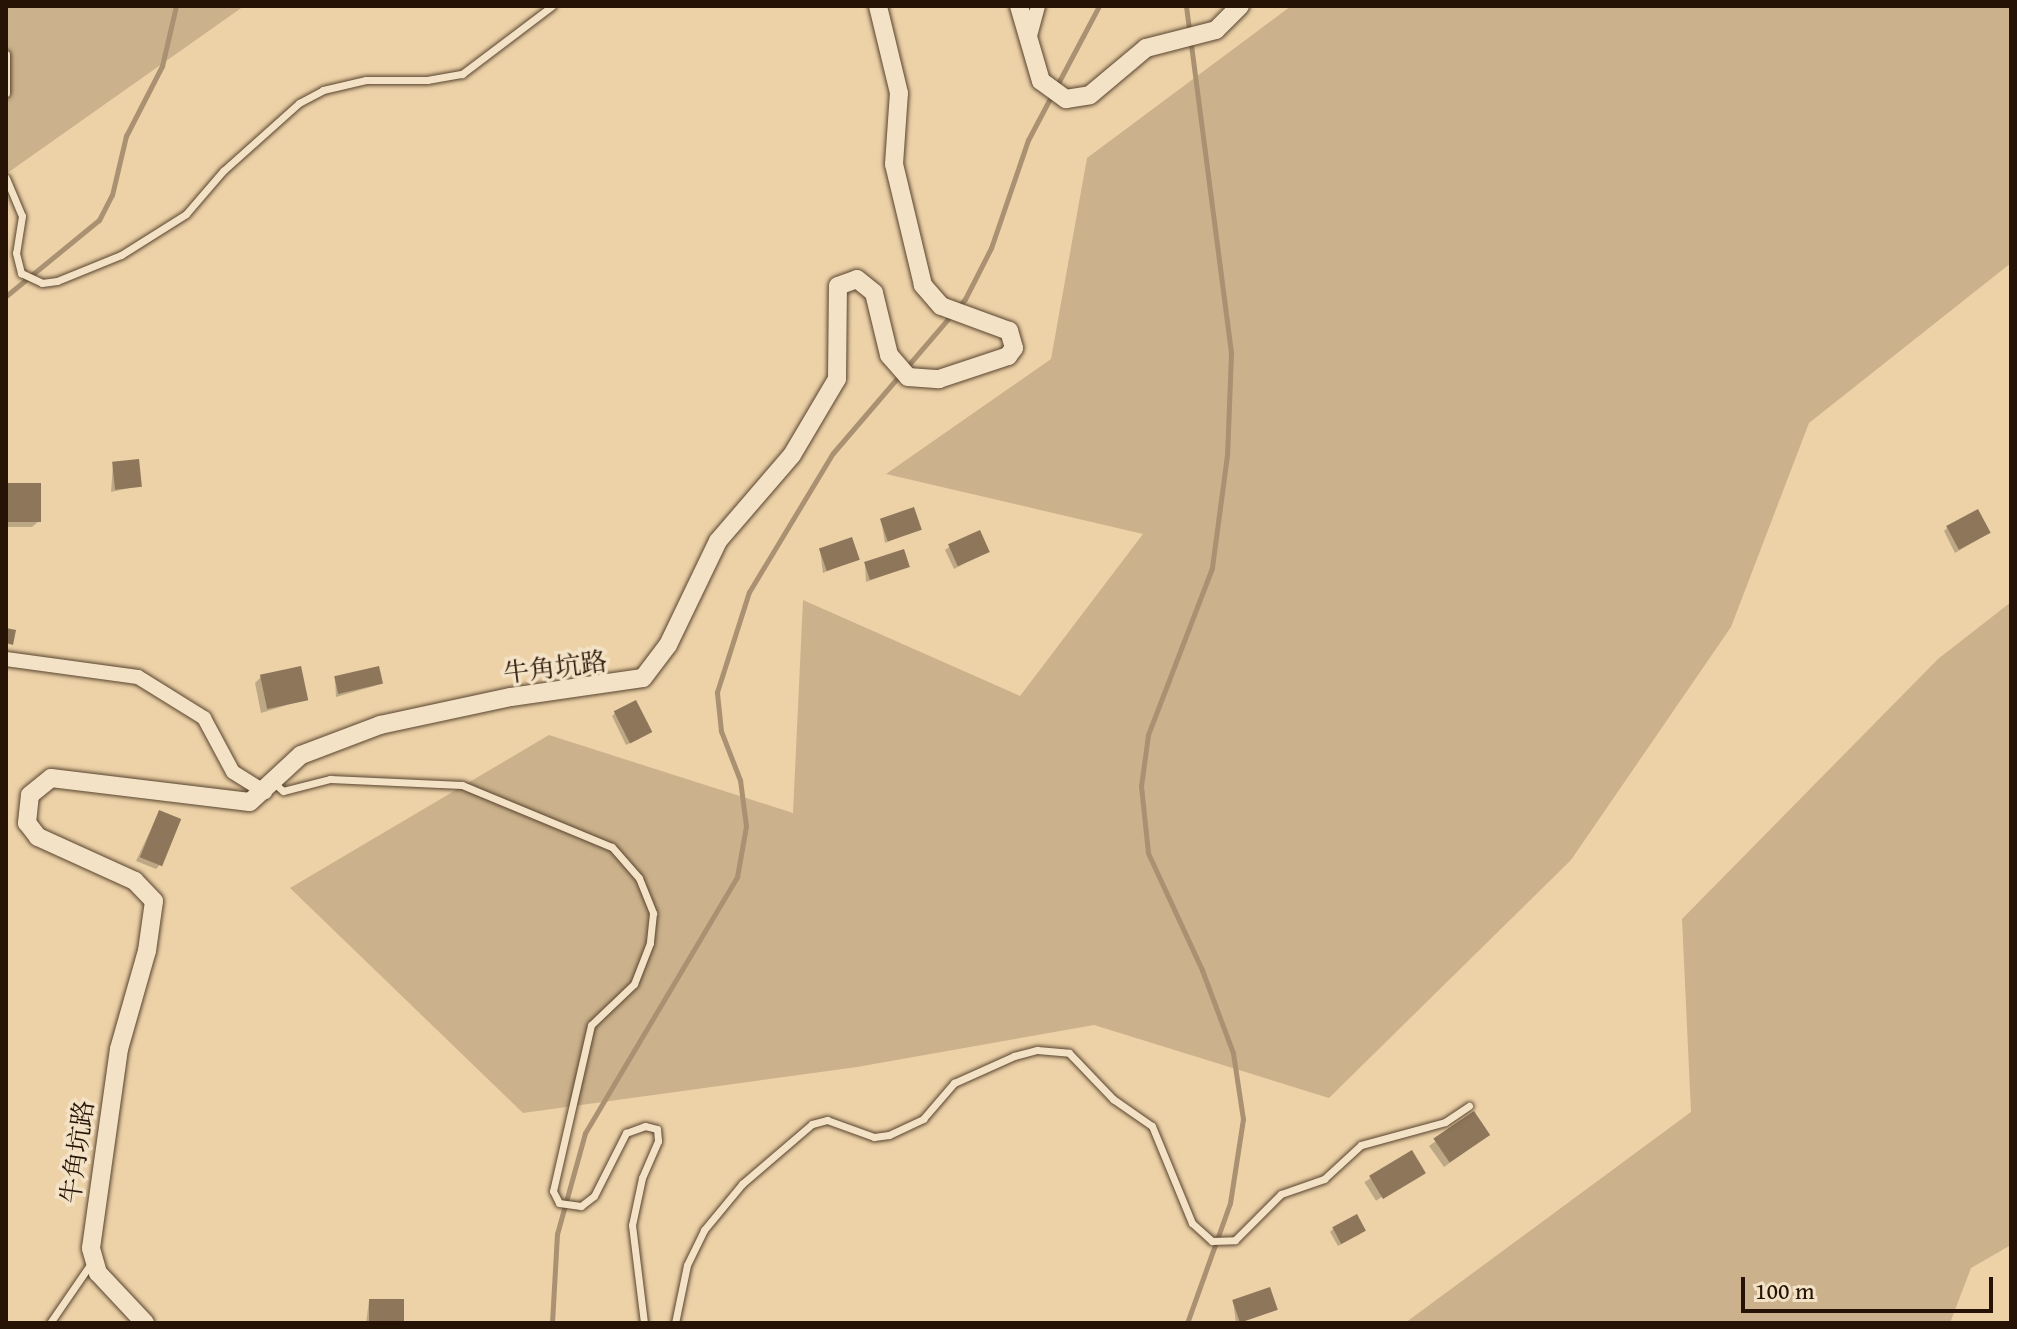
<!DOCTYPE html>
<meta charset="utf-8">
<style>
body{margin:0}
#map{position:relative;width:2017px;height:1329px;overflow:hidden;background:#edd2a8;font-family:"Gentium Book Plus","Noto Serif TC",serif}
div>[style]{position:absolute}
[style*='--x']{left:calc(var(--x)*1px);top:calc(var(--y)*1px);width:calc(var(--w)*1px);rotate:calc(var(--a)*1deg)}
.green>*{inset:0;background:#cbb28c}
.shadow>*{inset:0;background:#0003;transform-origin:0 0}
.stream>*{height:5px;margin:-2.5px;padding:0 2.5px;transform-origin:2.5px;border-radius:2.5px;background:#a99171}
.building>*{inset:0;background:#8d765a;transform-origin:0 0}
.roads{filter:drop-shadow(0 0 2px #58432e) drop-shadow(0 0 2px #58432e)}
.lane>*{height:7px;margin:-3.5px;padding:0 3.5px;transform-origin:3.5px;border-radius:3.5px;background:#f3e2c6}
.street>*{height:14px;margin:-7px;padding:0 7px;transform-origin:7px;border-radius:7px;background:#f3e2c6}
.secondary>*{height:18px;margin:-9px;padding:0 9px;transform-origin:9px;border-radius:9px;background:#f3e2c6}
span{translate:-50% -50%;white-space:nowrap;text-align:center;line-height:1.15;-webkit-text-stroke:7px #f3e2c6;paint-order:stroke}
.street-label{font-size:26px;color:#261305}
.frame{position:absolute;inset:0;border:8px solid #261305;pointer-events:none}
.scale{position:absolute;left:1741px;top:1277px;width:252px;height:36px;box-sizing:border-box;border:4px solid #261305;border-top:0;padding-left:10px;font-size:24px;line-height:28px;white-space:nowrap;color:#261305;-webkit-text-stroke:6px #f3e2c6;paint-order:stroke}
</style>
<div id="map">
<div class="green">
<i style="clip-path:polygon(6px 6px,244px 6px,6px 174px)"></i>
<i style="clip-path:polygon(1291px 6px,2011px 6px,2011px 263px,1809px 423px,1731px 627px,1571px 860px,1329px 1098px,1094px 1025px,857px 1067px,523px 1113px,290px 888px,549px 735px,793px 813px,803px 600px,1020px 696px,1143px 534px,886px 474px,1051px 359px,1087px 158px)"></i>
<i style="clip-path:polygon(2011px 602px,2011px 1245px,1971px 1268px,1950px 1323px,1405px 1323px,1691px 1112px,1682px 919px,1938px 659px)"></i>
</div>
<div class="shadow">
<i style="clip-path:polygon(113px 464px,139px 486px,111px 492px)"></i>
<i style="clip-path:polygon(8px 485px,38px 522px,32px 527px,6px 527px)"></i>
<i style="clip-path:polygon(881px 520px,919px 529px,885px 543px)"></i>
<i style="clip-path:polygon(1947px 528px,1989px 533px,1955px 553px,1944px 531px)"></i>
<i style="clip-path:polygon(949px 547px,987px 552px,954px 569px,945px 550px)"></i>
<i style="clip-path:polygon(820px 550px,857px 559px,823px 573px)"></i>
<i style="clip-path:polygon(865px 564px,907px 567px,866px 582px)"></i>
<i style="clip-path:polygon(261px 677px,306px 699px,261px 713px,255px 683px)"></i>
<i style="clip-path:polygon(335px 678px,381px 684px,336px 697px)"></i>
<i style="clip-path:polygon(615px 713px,646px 735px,626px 745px,612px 716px)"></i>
<i style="clip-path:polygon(159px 812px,159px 866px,156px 869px,136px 861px)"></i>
<i style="clip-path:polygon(1473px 1114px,1482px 1140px,1444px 1167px,1429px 1146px)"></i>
<i style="left:1411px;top:1153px;width:22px;height:55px;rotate:58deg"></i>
<i style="clip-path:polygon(1333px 1229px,1360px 1234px,1338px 1246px,1330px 1232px)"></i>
<i style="clip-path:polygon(369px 1301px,402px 1323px,366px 1323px)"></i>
<i style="clip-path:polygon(1233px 1301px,1275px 1309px,1236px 1323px)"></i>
</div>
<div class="stream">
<i style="--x:1186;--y:6;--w:350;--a:82.6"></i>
<i style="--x:1231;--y:353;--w:102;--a:92.2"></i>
<i style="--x:1227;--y:455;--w:114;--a:97.6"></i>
<i style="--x:1212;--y:568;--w:179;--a:111"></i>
<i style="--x:1148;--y:735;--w:51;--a:97.8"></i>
<i style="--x:1141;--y:786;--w:67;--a:84"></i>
<i style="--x:1148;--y:853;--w:129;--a:65.2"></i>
<i style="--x:1202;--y:970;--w:89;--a:69.5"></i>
<i style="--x:1233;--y:1053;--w:67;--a:81.4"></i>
<i style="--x:1243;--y:1119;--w:85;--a:98.8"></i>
<i style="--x:1230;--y:1203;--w:127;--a:109.7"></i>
<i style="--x:6;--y:296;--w:120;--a:-39.3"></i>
<i style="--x:99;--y:220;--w:28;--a:-63"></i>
<i style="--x:112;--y:195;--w:61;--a:-76.7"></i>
<i style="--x:126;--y:136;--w:79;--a:-62.8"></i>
<i style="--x:162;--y:66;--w:62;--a:-76.9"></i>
<i style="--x:552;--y:1323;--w:89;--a:-86.8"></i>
<i style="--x:557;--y:1234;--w:105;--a:-74.5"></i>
<i style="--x:585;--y:1133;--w:298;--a:-59.3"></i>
<i style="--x:737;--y:877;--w:52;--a:-80"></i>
<i style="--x:746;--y:826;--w:46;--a:-97.4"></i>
<i style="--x:740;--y:780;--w:53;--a:-111.2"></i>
<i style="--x:721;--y:731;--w:39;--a:-96"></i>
<i style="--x:717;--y:692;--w:105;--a:-72.3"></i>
<i style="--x:749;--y:592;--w:162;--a:-58.9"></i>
<i style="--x:833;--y:453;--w:203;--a:-49.4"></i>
<i style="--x:965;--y:299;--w:57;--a:-63"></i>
<i style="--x:991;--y:248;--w:114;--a:-71.1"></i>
<i style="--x:1028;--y:140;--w:152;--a:-62.1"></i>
</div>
<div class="building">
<i style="left:139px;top:459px;width:28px;height:27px;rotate:84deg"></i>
<i style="left:7px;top:483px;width:34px;height:39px"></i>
<i style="left:914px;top:507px;width:24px;height:36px;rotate:71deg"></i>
<i style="left:1978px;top:509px;width:27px;height:36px;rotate:62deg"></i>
<i style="left:980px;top:530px;width:24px;height:35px;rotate:66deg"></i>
<i style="left:852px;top:537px;width:24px;height:35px;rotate:71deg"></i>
<i style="left:904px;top:549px;width:19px;height:42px;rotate:72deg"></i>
<i style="clip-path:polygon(6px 628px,16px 630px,13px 645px,6px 643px)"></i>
<i style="left:301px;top:666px;width:35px;height:42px;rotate:78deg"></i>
<i style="left:379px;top:666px;width:18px;height:46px;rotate:77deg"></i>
<i style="left:636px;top:700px;width:36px;height:25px;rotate:63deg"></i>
<i style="left:159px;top:810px;width:24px;height:51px;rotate:22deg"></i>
<i style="left:1474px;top:1111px;width:29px;height:49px;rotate:56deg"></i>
<i style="left:1412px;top:1150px;width:27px;height:50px;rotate:59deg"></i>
<i style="left:1357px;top:1214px;width:19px;height:28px;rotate:62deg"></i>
<i style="left:1270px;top:1287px;width:24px;height:40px;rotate:71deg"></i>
<i style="left:369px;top:1299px;width:35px;height:24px"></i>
</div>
<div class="roads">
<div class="lane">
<i style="--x:6;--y:54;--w:39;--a:90"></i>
<i style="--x:6;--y:178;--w:41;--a:67.2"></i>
<i style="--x:22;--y:216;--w:37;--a:99"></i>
<i style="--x:16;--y:253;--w:21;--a:76"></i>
<i style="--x:21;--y:273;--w:23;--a:25"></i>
<i style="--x:42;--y:283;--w:15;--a:-8"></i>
<i style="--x:57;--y:281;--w:69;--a:-22.1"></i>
<i style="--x:121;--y:255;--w:77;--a:-32.2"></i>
<i style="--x:186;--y:214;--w:57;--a:-49.3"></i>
<i style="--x:223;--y:171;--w:102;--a:-41.8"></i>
<i style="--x:299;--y:103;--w:27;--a:-28"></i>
<i style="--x:323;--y:90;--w:44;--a:-13.1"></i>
<i style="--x:366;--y:80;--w:61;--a:0"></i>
<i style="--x:427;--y:80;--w:36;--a:-10"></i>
<i style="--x:462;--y:74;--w:113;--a:-37.1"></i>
<i style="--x:272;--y:781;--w:15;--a:42"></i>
<i style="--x:283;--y:791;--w:49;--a:-14.3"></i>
<i style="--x:330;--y:779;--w:132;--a:2.6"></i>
<i style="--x:462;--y:785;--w:162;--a:22.5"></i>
<i style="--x:612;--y:847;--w:41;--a:48.9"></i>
<i style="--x:639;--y:878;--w:38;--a:68"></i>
<i style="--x:653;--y:913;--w:30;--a:96"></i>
<i style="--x:650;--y:943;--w:44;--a:111.3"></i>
<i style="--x:634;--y:984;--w:59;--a:136.4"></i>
<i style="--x:591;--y:1025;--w:170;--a:102.9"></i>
<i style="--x:553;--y:1191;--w:13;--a:63"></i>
<i style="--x:559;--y:1203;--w:22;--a:8"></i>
<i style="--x:581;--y:1206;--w:16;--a:-38"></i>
<i style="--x:594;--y:1196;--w:71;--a:-63.1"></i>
<i style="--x:626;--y:1133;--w:20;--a:-20"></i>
<i style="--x:645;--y:1126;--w:12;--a:14"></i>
<i style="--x:657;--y:1129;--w:12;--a:85"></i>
<i style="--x:658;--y:1141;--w:40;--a:113.4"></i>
<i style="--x:642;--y:1178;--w:48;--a:102"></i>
<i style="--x:632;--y:1225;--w:99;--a:83"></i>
<i style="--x:50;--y:1323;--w:74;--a:-55.5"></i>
<i style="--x:675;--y:1323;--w:59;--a:-78.3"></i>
<i style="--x:687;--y:1265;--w:39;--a:-64"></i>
<i style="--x:704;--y:1230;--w:60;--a:-50.4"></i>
<i style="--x:742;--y:1184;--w:92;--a:-40.6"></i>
<i style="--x:812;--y:1124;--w:16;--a:-15"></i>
<i style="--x:827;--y:1120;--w:50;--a:19.9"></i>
<i style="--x:874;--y:1137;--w:15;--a:-8"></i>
<i style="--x:889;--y:1135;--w:38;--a:-25"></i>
<i style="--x:923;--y:1119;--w:48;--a:-49.3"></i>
<i style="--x:954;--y:1083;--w:66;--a:-24.2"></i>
<i style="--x:1014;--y:1056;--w:24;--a:-15"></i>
<i style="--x:1037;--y:1050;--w:32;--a:5"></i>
<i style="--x:1069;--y:1053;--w:64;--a:46.3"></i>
<i style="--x:1113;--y:1099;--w:47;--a:34.7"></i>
<i style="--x:1152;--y:1126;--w:105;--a:67.6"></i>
<i style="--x:1192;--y:1223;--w:27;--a:42"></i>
<i style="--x:1212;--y:1241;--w:23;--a:-2"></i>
<i style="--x:1235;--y:1240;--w:65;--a:-45"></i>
<i style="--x:1281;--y:1194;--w:46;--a:-19.2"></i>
<i style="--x:1324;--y:1179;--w:50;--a:-42.6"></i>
<i style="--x:1361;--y:1145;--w:87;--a:-15.3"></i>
<i style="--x:1445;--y:1122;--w:29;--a:-34"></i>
</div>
<div class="street">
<i style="--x:1030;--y:36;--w:31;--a:-75"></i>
<i style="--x:6;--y:659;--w:133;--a:7.8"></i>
<i style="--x:138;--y:677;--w:78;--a:31.8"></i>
<i style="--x:204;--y:718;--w:61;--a:61.8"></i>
<i style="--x:233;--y:772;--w:38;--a:32"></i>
</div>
<div class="secondary">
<i style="--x:1019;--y:6;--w:78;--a:73.7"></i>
<i style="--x:1041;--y:81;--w:31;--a:36"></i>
<i style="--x:1066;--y:99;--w:24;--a:-9"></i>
<i style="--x:1090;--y:95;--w:73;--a:-40"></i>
<i style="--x:1146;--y:48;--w:72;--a:-14.4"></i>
<i style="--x:1216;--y:30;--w:34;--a:-45"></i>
<i style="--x:145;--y:1323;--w:69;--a:-133.2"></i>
<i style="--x:98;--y:1273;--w:26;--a:-106"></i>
<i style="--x:91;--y:1248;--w:201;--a:-82"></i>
<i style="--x:119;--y:1049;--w:102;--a:-74.1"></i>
<i style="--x:147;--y:951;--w:50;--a:-82"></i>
<i style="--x:154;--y:901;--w:28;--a:-134"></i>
<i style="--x:135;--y:881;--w:107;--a:-155.6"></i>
<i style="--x:38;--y:837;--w:18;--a:-128"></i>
<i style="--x:27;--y:823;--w:28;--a:-84"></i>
<i style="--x:30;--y:795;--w:27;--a:-39"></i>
<i style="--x:51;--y:778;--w:200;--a:6.9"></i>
<i style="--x:250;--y:802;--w:69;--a:-42.7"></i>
<i style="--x:301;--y:755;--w:85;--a:-20.8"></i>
<i style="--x:380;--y:725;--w:134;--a:-12.1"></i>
<i style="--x:511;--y:697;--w:133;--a:-8.2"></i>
<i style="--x:643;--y:678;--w:41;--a:-52.9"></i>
<i style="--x:668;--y:645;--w:115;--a:-64.3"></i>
<i style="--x:718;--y:541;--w:113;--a:-49.3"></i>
<i style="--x:792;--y:455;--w:88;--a:-59.4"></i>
<i style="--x:837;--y:379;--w:93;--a:-89.4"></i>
<i style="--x:838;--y:286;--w:20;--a:-20"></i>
<i style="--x:857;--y:279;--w:22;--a:39"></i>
<i style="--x:874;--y:293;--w:64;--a:76.4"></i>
<i style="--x:889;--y:355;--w:29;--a:49"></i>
<i style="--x:908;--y:377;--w:31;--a:4"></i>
<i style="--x:939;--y:379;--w:73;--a:-18.4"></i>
<i style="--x:1008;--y:356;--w:10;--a:-53"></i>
<i style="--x:1014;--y:348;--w:18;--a:-106"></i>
<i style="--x:1009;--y:331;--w:72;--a:-159.8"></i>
<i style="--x:941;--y:306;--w:28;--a:-131"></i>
<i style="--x:923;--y:285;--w:124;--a:-103.5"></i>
<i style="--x:894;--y:164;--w:71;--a:-86"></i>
<i style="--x:899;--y:93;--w:89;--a:-103.6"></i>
</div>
</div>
<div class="street-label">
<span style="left:555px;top:667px;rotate:-7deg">牛角坑路</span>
<span style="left:77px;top:1152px;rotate:-82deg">牛角坑路</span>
</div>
<div class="frame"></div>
<div class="scale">100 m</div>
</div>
